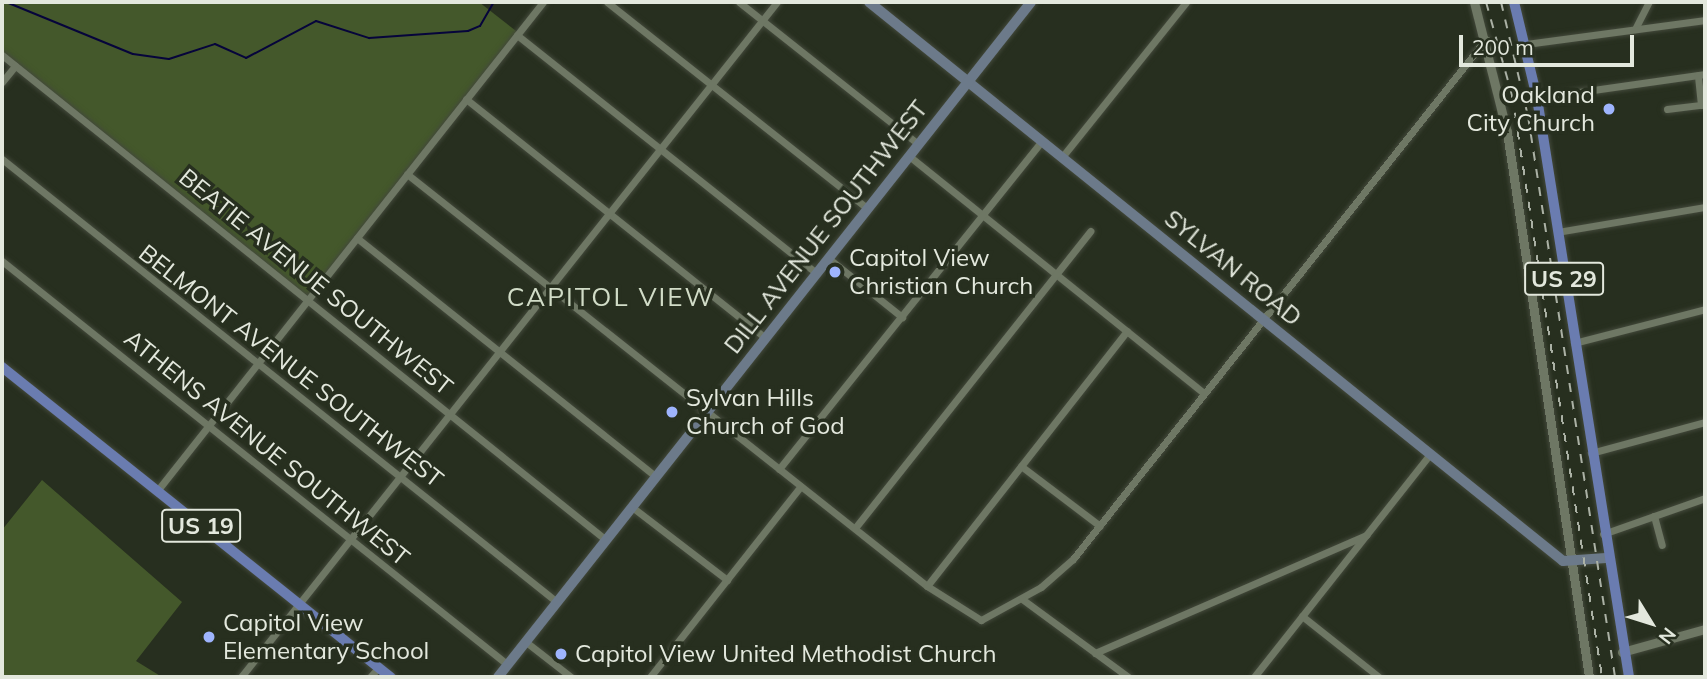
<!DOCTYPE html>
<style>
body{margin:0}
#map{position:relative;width:1707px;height:679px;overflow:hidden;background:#272f1f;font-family:Mulish,sans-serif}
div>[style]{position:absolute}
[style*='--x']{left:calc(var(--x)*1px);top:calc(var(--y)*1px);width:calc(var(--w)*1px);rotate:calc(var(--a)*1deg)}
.green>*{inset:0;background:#44582b}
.stream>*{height:2px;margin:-1px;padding:0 1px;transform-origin:1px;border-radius:1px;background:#06043b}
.roads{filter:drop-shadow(0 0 2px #43493b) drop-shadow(0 0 2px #43493b)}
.minor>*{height:7px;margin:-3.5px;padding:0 3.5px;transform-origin:3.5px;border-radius:3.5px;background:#6e7764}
.tertiary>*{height:9px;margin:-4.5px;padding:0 4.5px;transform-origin:4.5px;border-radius:4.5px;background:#6e7764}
.secondary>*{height:10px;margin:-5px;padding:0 5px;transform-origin:5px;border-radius:5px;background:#6c7a8a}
.primary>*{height:10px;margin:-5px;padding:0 5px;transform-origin:5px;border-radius:5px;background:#6a7cb0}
.rail>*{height:2px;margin-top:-1px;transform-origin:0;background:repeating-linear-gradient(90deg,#abb1a5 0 9px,transparent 0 18px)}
.dots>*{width:19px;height:19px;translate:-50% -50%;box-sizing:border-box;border:4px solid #272f1f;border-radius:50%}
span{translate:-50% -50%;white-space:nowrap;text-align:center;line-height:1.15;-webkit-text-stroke:7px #272f1f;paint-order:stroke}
.shield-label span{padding:2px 5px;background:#272f1f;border:2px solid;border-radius:5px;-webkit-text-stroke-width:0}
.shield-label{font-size:23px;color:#e3e8dd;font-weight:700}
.poi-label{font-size:24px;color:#e3e8dd}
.right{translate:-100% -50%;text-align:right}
.left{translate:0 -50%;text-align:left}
.street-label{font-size:24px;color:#e3e8dd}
.neighbourhood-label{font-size:26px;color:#d1dcc7;letter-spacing:2px}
.frame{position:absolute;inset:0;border:4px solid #e3e8dd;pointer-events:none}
.north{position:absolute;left:1616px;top:588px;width:70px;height:70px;-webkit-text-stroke:5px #272f1f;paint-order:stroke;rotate:128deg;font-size:19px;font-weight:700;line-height:28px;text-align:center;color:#e3e8dd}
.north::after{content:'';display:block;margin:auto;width:24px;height:32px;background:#e3e8dd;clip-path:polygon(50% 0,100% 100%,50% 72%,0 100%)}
.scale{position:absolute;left:1459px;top:35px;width:175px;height:32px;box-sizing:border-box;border:4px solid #e3e8dd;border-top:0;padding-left:9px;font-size:21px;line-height:24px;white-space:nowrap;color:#e3e8dd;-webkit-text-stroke:5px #272f1f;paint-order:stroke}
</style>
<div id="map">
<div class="green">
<i style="clip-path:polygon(2px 2px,479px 2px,520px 34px,304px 300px,2px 56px)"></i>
<i style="clip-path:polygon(42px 480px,182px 602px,136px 661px,162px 677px,2px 677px,2px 530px)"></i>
</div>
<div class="stream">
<i style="--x:6;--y:2;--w:137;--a:22.3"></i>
<i style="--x:133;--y:54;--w:36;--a:8"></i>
<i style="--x:169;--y:59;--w:48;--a:-18.1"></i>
<i style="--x:215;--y:44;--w:34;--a:24"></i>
<i style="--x:246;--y:58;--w:79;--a:-27.9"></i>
<i style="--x:316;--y:21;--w:56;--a:17.8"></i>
<i style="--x:369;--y:38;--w:99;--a:-4"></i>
<i style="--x:468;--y:31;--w:13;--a:-23"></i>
<i style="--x:480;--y:26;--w:28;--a:-60"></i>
</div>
<div class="roads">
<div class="minor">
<i style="--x:607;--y:2;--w:332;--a:38.4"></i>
<i style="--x:739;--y:2;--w:228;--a:38.4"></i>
<i style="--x:1635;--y:29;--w:30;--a:-63"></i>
<i style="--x:517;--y:35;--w:382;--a:38.5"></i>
<i style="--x:1526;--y:44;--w:181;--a:-7.6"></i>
<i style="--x:2;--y:55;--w:775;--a:38.76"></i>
<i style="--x:2;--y:82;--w:21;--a:-51"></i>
<i style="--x:1537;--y:98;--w:170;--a:-8.1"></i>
<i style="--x:466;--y:99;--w:383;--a:38.6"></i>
<i style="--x:1667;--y:109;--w:34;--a:-7"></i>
<i style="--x:1701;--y:105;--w:30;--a:-96"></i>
<i style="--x:909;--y:156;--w:377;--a:38.8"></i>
<i style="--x:1062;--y:157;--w:198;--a:-51.3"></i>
<i style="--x:2;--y:159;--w:710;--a:38.6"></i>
<i style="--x:407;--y:174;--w:663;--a:38.39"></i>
<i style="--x:927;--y:586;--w:64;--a:32.2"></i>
<i style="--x:981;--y:620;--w:68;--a:-28.8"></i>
<i style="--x:1041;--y:587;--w:43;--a:-41.2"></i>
<i style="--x:1073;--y:559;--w:664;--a:-51.54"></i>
<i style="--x:1557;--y:232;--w:150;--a:-9.6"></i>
<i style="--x:357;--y:238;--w:383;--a:38.6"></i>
<i style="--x:828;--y:258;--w:95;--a:38.6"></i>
<i style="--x:2;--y:261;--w:647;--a:38.6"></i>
<i style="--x:1574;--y:343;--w:135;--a:-14.5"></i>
<i style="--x:1591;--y:453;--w:118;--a:-15.2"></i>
<i style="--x:1021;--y:466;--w:99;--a:37.2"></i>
<i style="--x:779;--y:469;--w:420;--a:-51.3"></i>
<i style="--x:157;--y:491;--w:623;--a:-51.71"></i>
<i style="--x:632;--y:507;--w:120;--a:37.5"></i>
<i style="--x:1654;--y:516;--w:30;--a:75"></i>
<i style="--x:855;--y:528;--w:379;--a:-51.6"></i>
<i style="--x:1603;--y:534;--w:108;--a:-19.4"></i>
<i style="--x:927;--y:586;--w:324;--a:-51.9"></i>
<i style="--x:1022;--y:599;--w:132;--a:36.3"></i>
<i style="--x:1302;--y:616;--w:98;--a:38.4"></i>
<i style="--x:526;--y:642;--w:57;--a:37.9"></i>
<i style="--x:1095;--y:653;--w:296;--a:-23.5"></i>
<i style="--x:241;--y:677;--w:862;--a:-51.55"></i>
<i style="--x:370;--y:677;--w:12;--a:-48"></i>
<i style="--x:650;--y:677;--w:243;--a:-51.7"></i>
<i style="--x:1254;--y:677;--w:284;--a:-51.7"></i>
</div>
<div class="tertiary">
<i style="--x:1474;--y:2;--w:134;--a:75.8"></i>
<i style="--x:1507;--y:132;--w:551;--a:81.44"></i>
<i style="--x:1622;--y:652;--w:86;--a:-15.5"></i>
</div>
<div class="secondary">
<i style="--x:869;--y:2;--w:891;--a:38.85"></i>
<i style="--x:1563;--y:561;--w:43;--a:-4"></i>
<i style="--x:498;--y:677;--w:860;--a:-51.7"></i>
</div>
<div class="primary">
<i style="--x:1514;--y:2;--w:99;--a:76.5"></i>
<i style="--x:1537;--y:98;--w:586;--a:80.97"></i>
<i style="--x:2;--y:367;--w:497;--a:38.6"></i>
</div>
</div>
<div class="rail">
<i style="--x:1486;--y:2;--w:97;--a:74.4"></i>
<i style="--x:1512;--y:95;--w:589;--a:81.21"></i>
<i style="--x:1501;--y:2;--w:117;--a:76.7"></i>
<i style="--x:1528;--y:116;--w:568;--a:81.18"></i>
</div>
<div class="dots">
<i style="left:1609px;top:109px;background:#9eb4fd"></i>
<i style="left:835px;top:272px;background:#9eb4fd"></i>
<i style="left:672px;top:412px;background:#9eb4fd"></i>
<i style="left:209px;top:637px;background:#9eb4fd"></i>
<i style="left:561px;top:654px;background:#9eb4fd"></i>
</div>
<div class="shield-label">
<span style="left:1564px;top:279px">US 29</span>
<span style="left:201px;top:526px">US 19</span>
</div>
<div class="poi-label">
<span class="right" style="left:1595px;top:109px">Oakland<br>City Church</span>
<span class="left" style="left:849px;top:272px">Capitol View<br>Christian Church</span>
<span class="left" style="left:686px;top:412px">Sylvan Hills<br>Church of God</span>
<span class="left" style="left:223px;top:637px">Capitol View<br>Elementary School</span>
<span class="left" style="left:575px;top:654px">Capitol View United Methodist Church</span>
</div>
<div class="street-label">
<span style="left:826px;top:227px;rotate:-52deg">DILL AVENUE SOUTHWEST</span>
<span style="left:1233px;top:268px;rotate:39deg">SYLVAN ROAD</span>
<span style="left:316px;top:282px;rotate:39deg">BEATIE AVENUE SOUTHWEST</span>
<span style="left:291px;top:366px;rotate:38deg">BELMONT AVENUE SOUTHWEST</span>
<span style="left:267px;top:448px;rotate:39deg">ATHENS AVENUE SOUTHWEST</span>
</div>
<div class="neighbourhood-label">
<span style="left:611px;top:297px">CAPITOL VIEW</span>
</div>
<div class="frame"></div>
<div class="north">N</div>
<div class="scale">200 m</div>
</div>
